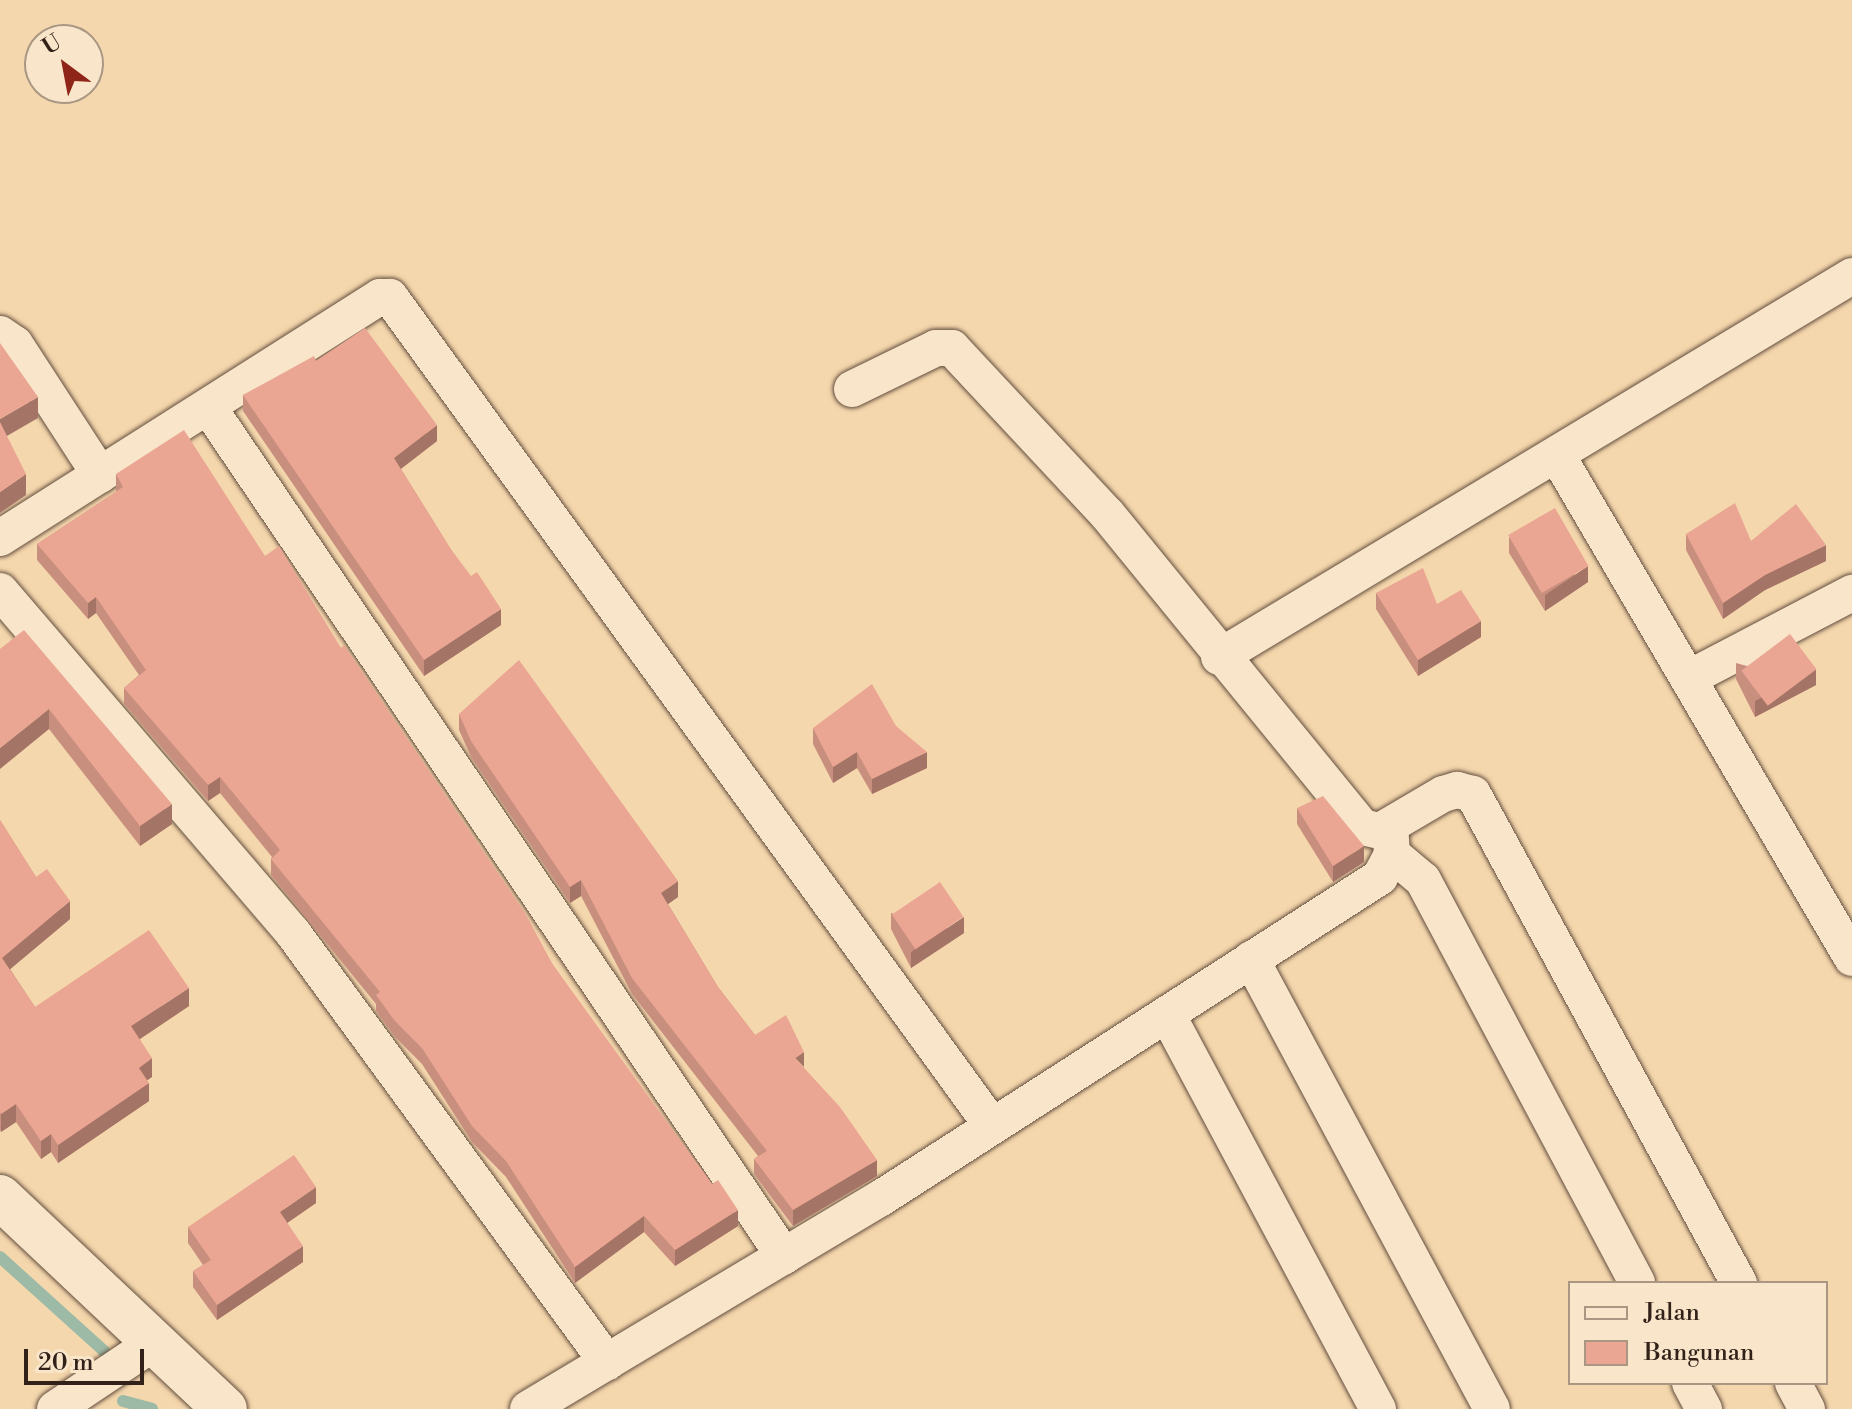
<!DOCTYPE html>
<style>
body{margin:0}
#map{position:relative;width:1852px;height:1409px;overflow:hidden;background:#f5d7ad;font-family:"Libre Bodoni",serif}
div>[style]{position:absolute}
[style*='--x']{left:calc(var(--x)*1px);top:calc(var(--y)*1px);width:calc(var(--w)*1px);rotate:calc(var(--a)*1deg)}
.stream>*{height:12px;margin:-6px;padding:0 6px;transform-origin:6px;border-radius:6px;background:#9dbaa6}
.roads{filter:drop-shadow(0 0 2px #634e3e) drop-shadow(0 0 2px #634e3e)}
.street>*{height:36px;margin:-18px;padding:0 18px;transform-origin:18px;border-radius:18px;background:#f8e5ca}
.secondary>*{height:44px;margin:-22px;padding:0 22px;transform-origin:22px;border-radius:22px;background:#f8e5ca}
.wall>*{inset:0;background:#c98f7e}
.shaded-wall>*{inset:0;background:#a47466}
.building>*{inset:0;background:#eaa692;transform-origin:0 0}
span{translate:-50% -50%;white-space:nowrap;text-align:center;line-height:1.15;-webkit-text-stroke:7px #f8e5ca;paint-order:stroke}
.legend{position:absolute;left:1568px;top:1281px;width:260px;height:104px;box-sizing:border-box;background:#f8e5ca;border:2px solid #a99783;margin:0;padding:10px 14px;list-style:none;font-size:24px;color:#322119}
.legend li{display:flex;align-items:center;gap:16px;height:40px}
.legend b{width:40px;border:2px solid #a99783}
.north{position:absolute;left:24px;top:24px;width:80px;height:80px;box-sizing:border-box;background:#f8e5ca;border:2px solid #a99783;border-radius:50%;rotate:328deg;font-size:22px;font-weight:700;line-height:32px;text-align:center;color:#322119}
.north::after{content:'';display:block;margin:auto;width:28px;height:36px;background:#8f2418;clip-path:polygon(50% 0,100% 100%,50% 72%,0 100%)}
.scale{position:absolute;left:24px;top:1349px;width:120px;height:36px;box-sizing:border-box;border:4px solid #322119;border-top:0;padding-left:10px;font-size:24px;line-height:28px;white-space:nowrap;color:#322119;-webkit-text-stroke:6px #f8e5ca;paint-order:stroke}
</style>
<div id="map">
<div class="stream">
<i style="--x:0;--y:1257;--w:140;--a:42.1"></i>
<i style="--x:123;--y:1401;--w:30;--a:15"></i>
</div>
<div class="roads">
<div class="street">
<i style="--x:0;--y:334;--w:18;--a:34"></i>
<i style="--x:15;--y:344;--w:156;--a:57"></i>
<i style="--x:852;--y:389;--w:93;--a:-26"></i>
<i style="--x:936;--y:348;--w:16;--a:0"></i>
<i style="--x:952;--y:348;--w:227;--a:47"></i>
<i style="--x:1107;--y:514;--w:404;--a:50.8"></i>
<i style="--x:1362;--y:827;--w:18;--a:13"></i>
<i style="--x:1380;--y:831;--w:73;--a:-30.4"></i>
<i style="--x:1443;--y:794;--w:15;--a:-16"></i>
<i style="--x:1457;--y:790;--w:16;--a:14"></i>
<i style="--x:1473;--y:794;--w:557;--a:61.46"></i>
<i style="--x:209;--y:408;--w:1025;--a:55.86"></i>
<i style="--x:1557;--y:455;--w:583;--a:59.61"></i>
<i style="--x:0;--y:538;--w:450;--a:-32.4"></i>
<i style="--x:380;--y:297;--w:10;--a:0"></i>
<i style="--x:390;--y:297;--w:1025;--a:54.01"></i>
<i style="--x:0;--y:591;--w:450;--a:49.4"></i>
<i style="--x:293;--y:933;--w:532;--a:53.8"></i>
<i style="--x:1219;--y:657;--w:739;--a:-31.04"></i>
<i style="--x:1691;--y:677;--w:182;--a:-27.6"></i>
<i style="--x:1392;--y:854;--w:40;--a:40"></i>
<i style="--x:1423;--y:880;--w:456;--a:62"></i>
<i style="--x:1251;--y:959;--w:510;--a:61.83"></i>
<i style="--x:1167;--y:1014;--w:448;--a:61.9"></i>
<i style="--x:1690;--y:1383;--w:30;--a:62"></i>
<i style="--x:1793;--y:1383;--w:30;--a:62"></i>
<i style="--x:55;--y:1409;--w:120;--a:-33.8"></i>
<i style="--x:528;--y:1409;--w:411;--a:-30.9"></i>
<i style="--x:881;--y:1198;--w:593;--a:-32.75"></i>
<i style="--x:1380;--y:877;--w:26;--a:-62"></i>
<i style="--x:1392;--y:854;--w:27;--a:-94"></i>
</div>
<div class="secondary">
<i style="--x:0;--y:1197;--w:309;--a:43.3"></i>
</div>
</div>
<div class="wall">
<i style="clip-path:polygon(316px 361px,437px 441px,401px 469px,450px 548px,501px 625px,424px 676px,243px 411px,243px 395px)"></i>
<i style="clip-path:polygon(116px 474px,265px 556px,341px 648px,553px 965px,738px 1226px,675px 1266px,644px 1232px,575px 1283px,506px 1177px,472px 1142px,422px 1064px,395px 1037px,376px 1011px,376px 1004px,271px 875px,271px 859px,272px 857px,220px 793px,208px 801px,124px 704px,124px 688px,139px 675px,96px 613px,88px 619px,37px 560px,37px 544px,116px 492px)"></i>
<i style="clip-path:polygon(1686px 534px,1826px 561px,1765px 590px,1723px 619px,1686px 550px)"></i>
<i style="clip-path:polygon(1509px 537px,1588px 582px,1545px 611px,1509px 553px)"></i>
<i style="clip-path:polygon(1376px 593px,1437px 604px,1481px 637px,1418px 676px,1376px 609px)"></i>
<i style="clip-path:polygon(0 649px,172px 824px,140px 846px,49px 729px)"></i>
<i style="clip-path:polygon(1736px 663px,1816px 685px,1755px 717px,1736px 679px)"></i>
<i style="clip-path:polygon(459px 714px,678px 897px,668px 904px,718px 987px,755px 1035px,804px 1068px,877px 1176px,793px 1226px,754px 1174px,754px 1159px,758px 1156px,632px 994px,581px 896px,570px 903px,471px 757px,459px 730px)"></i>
<i style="clip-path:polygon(896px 726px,927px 768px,872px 794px,857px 768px,833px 783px,813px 744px,813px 728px)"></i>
<i style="clip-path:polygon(1297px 808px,1364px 862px,1333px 882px,1297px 824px)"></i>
<i style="clip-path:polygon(0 820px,36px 877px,70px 919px,10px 969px,35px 1007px,189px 1006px,140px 1039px,152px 1077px,147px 1080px,149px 1101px,58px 1163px,51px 1152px,41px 1159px,16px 1122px,1px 1132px,0 1130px)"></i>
<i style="clip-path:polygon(891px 913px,964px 933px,911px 968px,891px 929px)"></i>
<i style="clip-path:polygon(316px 1203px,287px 1223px,303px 1262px,217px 1320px,193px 1287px,193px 1271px,203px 1265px,188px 1243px,188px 1227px)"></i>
</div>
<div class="shaded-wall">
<i style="clip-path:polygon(38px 397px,38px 418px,0 440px,0 419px)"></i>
<i style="clip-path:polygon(437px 425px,437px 441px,394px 474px,394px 458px)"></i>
<i style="clip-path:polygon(26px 474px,26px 495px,0 513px,0 492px)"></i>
<i style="clip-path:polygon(1826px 545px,1826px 561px,1765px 590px,1723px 619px,1723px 603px,1765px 575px)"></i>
<i style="clip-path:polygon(1588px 566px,1588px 582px,1545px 611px,1545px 595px)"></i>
<i style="clip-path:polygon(96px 597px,96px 613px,88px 619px,88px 603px)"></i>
<i style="clip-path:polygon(501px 609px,501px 625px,424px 676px,424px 660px)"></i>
<i style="clip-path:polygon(1481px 621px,1481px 637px,1418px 676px,1418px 660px)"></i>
<i style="clip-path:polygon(1816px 669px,1816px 685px,1755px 717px,1755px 701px)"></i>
<i style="clip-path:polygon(49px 709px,49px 729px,0 769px,0 748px)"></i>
<i style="clip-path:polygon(857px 752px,857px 768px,833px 783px,833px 767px)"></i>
<i style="clip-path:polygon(927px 752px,927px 768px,872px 794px,872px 779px)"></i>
<i style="clip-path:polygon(220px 777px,220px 793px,208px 801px,208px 785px)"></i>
<i style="clip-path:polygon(172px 804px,172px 824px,140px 846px,140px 826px)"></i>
<i style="clip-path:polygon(1364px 846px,1364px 862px,1333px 882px,1333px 866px)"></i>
<i style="clip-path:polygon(581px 880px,581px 896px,570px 903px,570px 887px)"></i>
<i style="clip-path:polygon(678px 881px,678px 897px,661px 909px,661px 893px)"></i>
<i style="clip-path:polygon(70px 901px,70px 919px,2px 976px,2px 958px)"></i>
<i style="clip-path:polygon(964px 917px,964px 933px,911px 968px,911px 952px)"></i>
<i style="clip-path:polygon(189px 988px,189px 1006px,131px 1045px,131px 1026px)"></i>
<i style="clip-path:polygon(804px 1052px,804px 1067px,795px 1058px)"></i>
<i style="clip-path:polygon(152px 1058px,152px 1077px,139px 1086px,139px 1068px)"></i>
<i style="clip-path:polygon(149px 1083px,149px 1101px,58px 1163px,58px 1145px)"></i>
<i style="clip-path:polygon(16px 1104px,16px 1122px,1px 1132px,1px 1114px)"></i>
<i style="clip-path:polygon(51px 1134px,51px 1152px,41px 1159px,41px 1141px)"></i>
<i style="clip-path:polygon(877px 1160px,877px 1176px,793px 1226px,793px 1210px)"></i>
<i style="clip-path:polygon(316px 1187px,316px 1203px,280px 1228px,280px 1212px)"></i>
<i style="clip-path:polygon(738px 1210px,738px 1226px,675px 1266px,675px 1250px)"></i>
<i style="clip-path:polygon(644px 1216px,644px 1232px,575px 1283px,575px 1267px)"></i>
<i style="clip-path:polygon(303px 1246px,303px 1262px,217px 1320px,217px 1305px)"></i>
</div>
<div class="building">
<i style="clip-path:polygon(365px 328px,437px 425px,394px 458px,450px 548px,471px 576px,477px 572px,501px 609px,424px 660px,243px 395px,314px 356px,316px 361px)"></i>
<i style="clip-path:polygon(0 343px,38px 397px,0 419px)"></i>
<i style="clip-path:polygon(0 422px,26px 474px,0 492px)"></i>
<i style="clip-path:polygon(184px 430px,265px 556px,279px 546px,341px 648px,344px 645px,525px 913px,553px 965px,712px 1184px,718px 1180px,738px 1210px,675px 1250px,644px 1216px,575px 1267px,506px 1161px,472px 1126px,422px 1048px,395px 1021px,376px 995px,380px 992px,271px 859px,280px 850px,220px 777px,208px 785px,124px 688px,146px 670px,96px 597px,88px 603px,37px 544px,123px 487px,116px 474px)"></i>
<i style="clip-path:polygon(1735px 503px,1751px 541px,1796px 504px,1826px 545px,1765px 575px,1723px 603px,1686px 534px)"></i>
<i style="left:1555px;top:508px;width:67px;height:54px;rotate:60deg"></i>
<i style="clip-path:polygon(1423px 568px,1437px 604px,1461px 590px,1481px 621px,1418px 660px,1376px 593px)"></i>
<i style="clip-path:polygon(24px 630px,172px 804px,140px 826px,49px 709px,0 748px,0 649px)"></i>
<i style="left:1790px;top:634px;width:44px;height:61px;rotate:53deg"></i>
<i style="clip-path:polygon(519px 660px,678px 881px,661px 893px,718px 987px,755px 1035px,786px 1015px,804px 1052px,795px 1058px,840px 1107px,877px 1160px,793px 1210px,754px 1159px,767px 1151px,632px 978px,581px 880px,570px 887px,471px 741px,459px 714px)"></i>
<i style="clip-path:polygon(872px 684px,896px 726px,927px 752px,872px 779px,857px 752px,833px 767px,813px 728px)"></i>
<i style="clip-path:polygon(1323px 796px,1364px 846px,1333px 866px,1297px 808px)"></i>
<i style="clip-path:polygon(0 820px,36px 877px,47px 869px,70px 901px,2px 958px,35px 1007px,149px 930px,189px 988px,131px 1026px,152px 1058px,139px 1068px,149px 1083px,58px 1145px,51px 1134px,41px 1141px,16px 1104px,1px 1114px,0 1112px)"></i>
<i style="left:940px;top:882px;width:42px;height:58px;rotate:56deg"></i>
<i style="clip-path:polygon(294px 1155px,316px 1187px,280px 1212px,303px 1246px,217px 1305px,193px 1271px,211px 1260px,188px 1227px)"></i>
</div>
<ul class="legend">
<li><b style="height:10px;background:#f8e5ca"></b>Jalan</li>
<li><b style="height:22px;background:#eaa692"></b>Bangunan</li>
</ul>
<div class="north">U</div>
<div class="scale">20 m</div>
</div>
